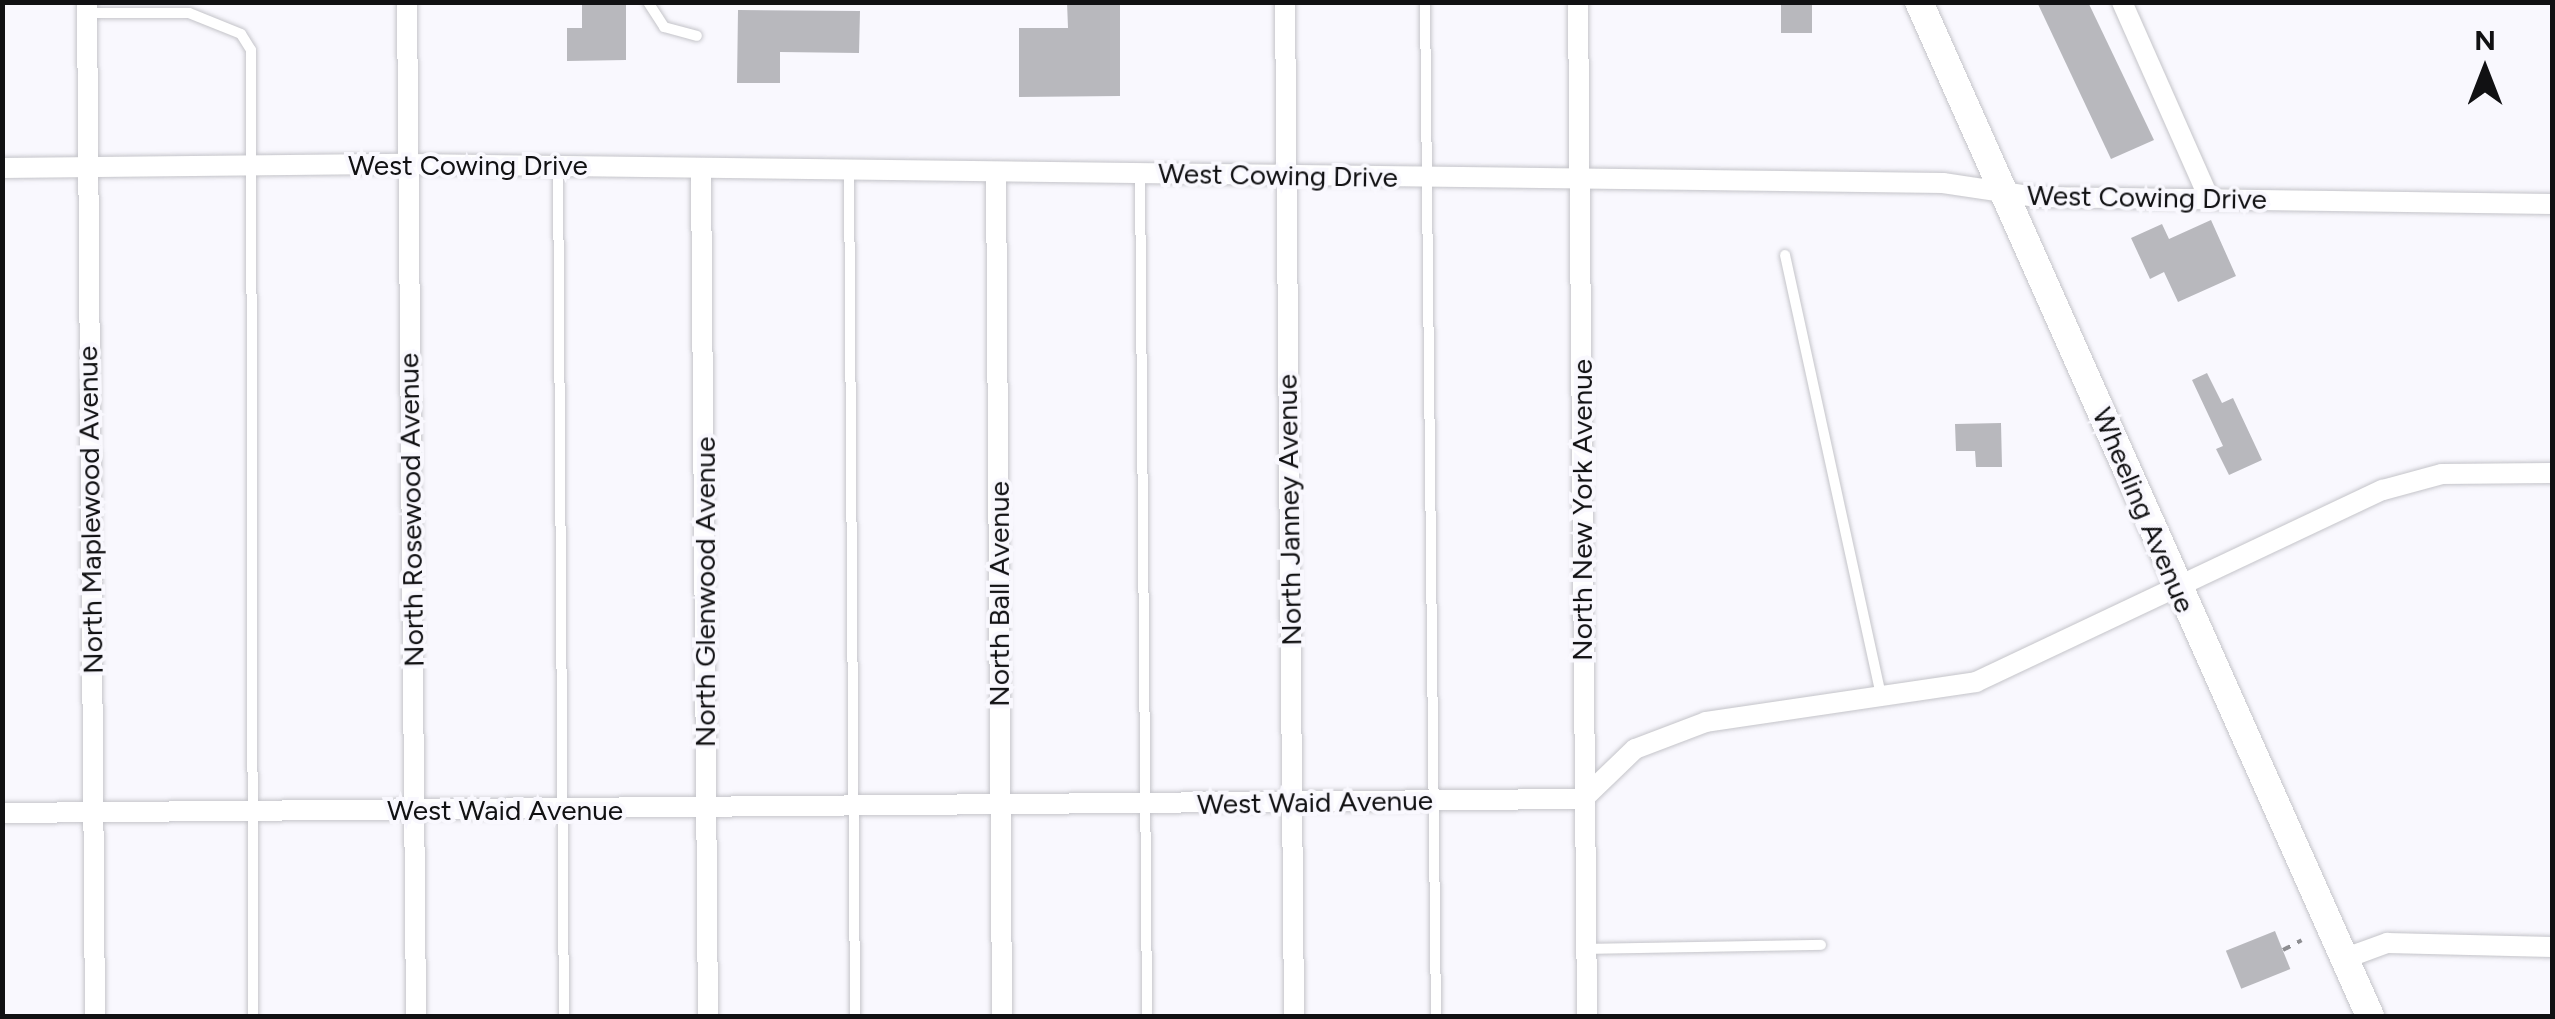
<!DOCTYPE html>
<style>
body{margin:0}
#map{position:relative;width:2555px;height:1019px;overflow:hidden;background:#f9f8fe;font-family:Figtree,sans-serif}
div>[style]{position:absolute}
[style*='--x']{left:calc(var(--x)*1px);top:calc(var(--y)*1px);width:calc(var(--w)*1px);rotate:calc(var(--a)*1deg)}
.building>*{inset:0;background:#b8b8bd;transform-origin:0 0}
.path>*{height:4px;margin-top:-2px;transform-origin:0;background:repeating-linear-gradient(90deg,#8d8d91 0 8px,transparent 0 16px)}
.roads{filter:drop-shadow(0 0 2px #c4c4c9) drop-shadow(0 0 2px #c4c4c9)}
.service>*{height:10px;margin:-5px;padding:0 5px;transform-origin:5px;border-radius:5px;background:#fff}
.minor>*{height:20px;margin:-10px;padding:0 10px;transform-origin:10px;border-radius:10px;background:#fff}
.secondary>*{height:28px;margin:-14px;padding:0 14px;transform-origin:14px;border-radius:14px;background:#fff}
span{translate:-50% -50%;white-space:nowrap;text-align:center;line-height:1.15;-webkit-text-stroke:8px #f9f8fe;paint-order:stroke}
.street-label{font-size:28px;color:#111113}
.frame{position:absolute;inset:0;border:5px solid #111113;pointer-events:none}
.north{position:absolute;left:2435px;top:20px;width:100px;height:100px;-webkit-text-stroke:8px #f9f8fe;paint-order:stroke;rotate:0deg;font-size:28px;font-weight:700;line-height:40px;text-align:center;color:#111113}
.north::after{content:'';display:block;margin:auto;width:35px;height:45px;background:#111113;clip-path:polygon(50% 0,100% 100%,50% 72%,0 100%)}
</style>
<div id="map">
<div class="building">
<i style="clip-path:polygon(582px 2px,626px 2px,626px 60px,567px 61px,567px 28px,582px 28px)"></i>
<i style="clip-path:polygon(1067px 2px,1120px 2px,1120px 96px,1019px 97px,1019px 28px,1068px 28px)"></i>
<i style="left:1812px;top:2px;width:31px;height:31px;rotate:90deg"></i>
<i style="clip-path:polygon(2037px 2px,2088px 2px,2154px 140px,2111px 159px)"></i>
<i style="clip-path:polygon(738px 10px,860px 11px,859px 53px,780px 52px,780px 83px,737px 83px)"></i>
<i style="clip-path:polygon(2211px 220px,2236px 276px,2178px 302px,2164px 272px,2150px 279px,2131px 238px,2162px 224px,2169px 239px)"></i>
<i style="clip-path:polygon(2207px 373px,2222px 403px,2233px 398px,2262px 460px,2229px 475px,2216px 449px,2223px 446px,2192px 380px)"></i>
<i style="clip-path:polygon(2001px 423px,2002px 467px,1976px 467px,1975px 451px,1956px 451px,1955px 424px)"></i>
<i style="left:2275px;top:931px;width:41px;height:53px;rotate:68deg"></i>
</div>
<div class="path">
<i style="--x:2283;--y:950;--w:21;--a:-28"></i>
</div>
<div class="roads">
<div class="service">
<i style="--x:648;--y:2;--w:30;--a:57"></i>
<i style="--x:664;--y:27;--w:34;--a:15"></i>
<i style="--x:1425;--y:2;--w:1014;--a:89.38"></i>
<i style="--x:88;--y:13;--w:101;--a:0"></i>
<i style="--x:189;--y:13;--w:56;--a:22"></i>
<i style="--x:241;--y:34;--w:19;--a:58"></i>
<i style="--x:251;--y:50;--w:966;--a:89.88"></i>
<i style="--x:558;--y:166;--w:850;--a:89.6"></i>
<i style="--x:849;--y:170;--w:846;--a:89.59"></i>
<i style="--x:1140;--y:174;--w:842;--a:89.52"></i>
<i style="--x:1785;--y:255;--w:452;--a:77.7"></i>
<i style="--x:1587;--y:949;--w:234;--a:-1"></i>
</div>
<div class="minor">
<i style="--x:87;--y:2;--w:1014;--a:89.55"></i>
<i style="--x:407;--y:2;--w:1014;--a:89.49"></i>
<i style="--x:1285;--y:2;--w:1014;--a:89.49"></i>
<i style="--x:1578;--y:2;--w:1014;--a:89.49"></i>
<i style="--x:2122;--y:2;--w:214;--a:66.1"></i>
<i style="--x:2;--y:168;--w:406;--a:-0.6"></i>
<i style="--x:408;--y:164;--w:1535;--a:0.71"></i>
<i style="--x:1943;--y:183;--w:95;--a:8.5"></i>
<i style="--x:2037;--y:197;--w:515;--a:0.78"></i>
<i style="--x:701;--y:168;--w:848;--a:89.53"></i>
<i style="--x:996;--y:172;--w:844;--a:89.59"></i>
<i style="--x:2;--y:813;--w:1581;--a:-0.51"></i>
<i style="--x:1583;--y:799;--w:72;--a:-43.9"></i>
<i style="--x:1635;--y:749;--w:76;--a:-20.8"></i>
<i style="--x:1706;--y:722;--w:273;--a:-8.4"></i>
<i style="--x:1976;--y:682;--w:450;--a:-25.3"></i>
<i style="--x:2383;--y:490;--w:61;--a:-15.2"></i>
<i style="--x:2442;--y:474;--w:110;--a:-0.5"></i>
<i style="--x:2346;--y:958;--w:44;--a:-20.1"></i>
<i style="--x:2387;--y:943;--w:165;--a:1.4"></i>
</div>
<div class="secondary">
<i style="--x:1919;--y:2;--w:1110;--a:66.02"></i>
</div>
</div>
<div class="street-label">
<span style="left:468px;top:165px">West Cowing Drive</span>
<span style="left:1278px;top:175px;rotate:1deg">West Cowing Drive</span>
<span style="left:2147px;top:197px;rotate:1deg">West Cowing Drive</span>
<span style="left:90px;top:510px;rotate:-91deg">North Maplewood Avenue</span>
<span style="left:411px;top:510px;rotate:-91deg">North Rosewood Avenue</span>
<span style="left:1289px;top:510px;rotate:-91deg">North Janney Avenue</span>
<span style="left:1582px;top:510px;rotate:-90deg">North New York Avenue</span>
<span style="left:2144px;top:510px;rotate:67deg">Wheeling Avenue</span>
<span style="left:705px;top:592px;rotate:-90deg">North Glenwood Avenue</span>
<span style="left:999px;top:594px;rotate:-90deg">North Ball Avenue</span>
<span style="left:1315px;top:802px;rotate:-1deg">West Waid Avenue</span>
<span style="left:505px;top:810px">West Waid Avenue</span>
</div>
<div class="frame"></div>
<div class="north">N</div>
</div>
